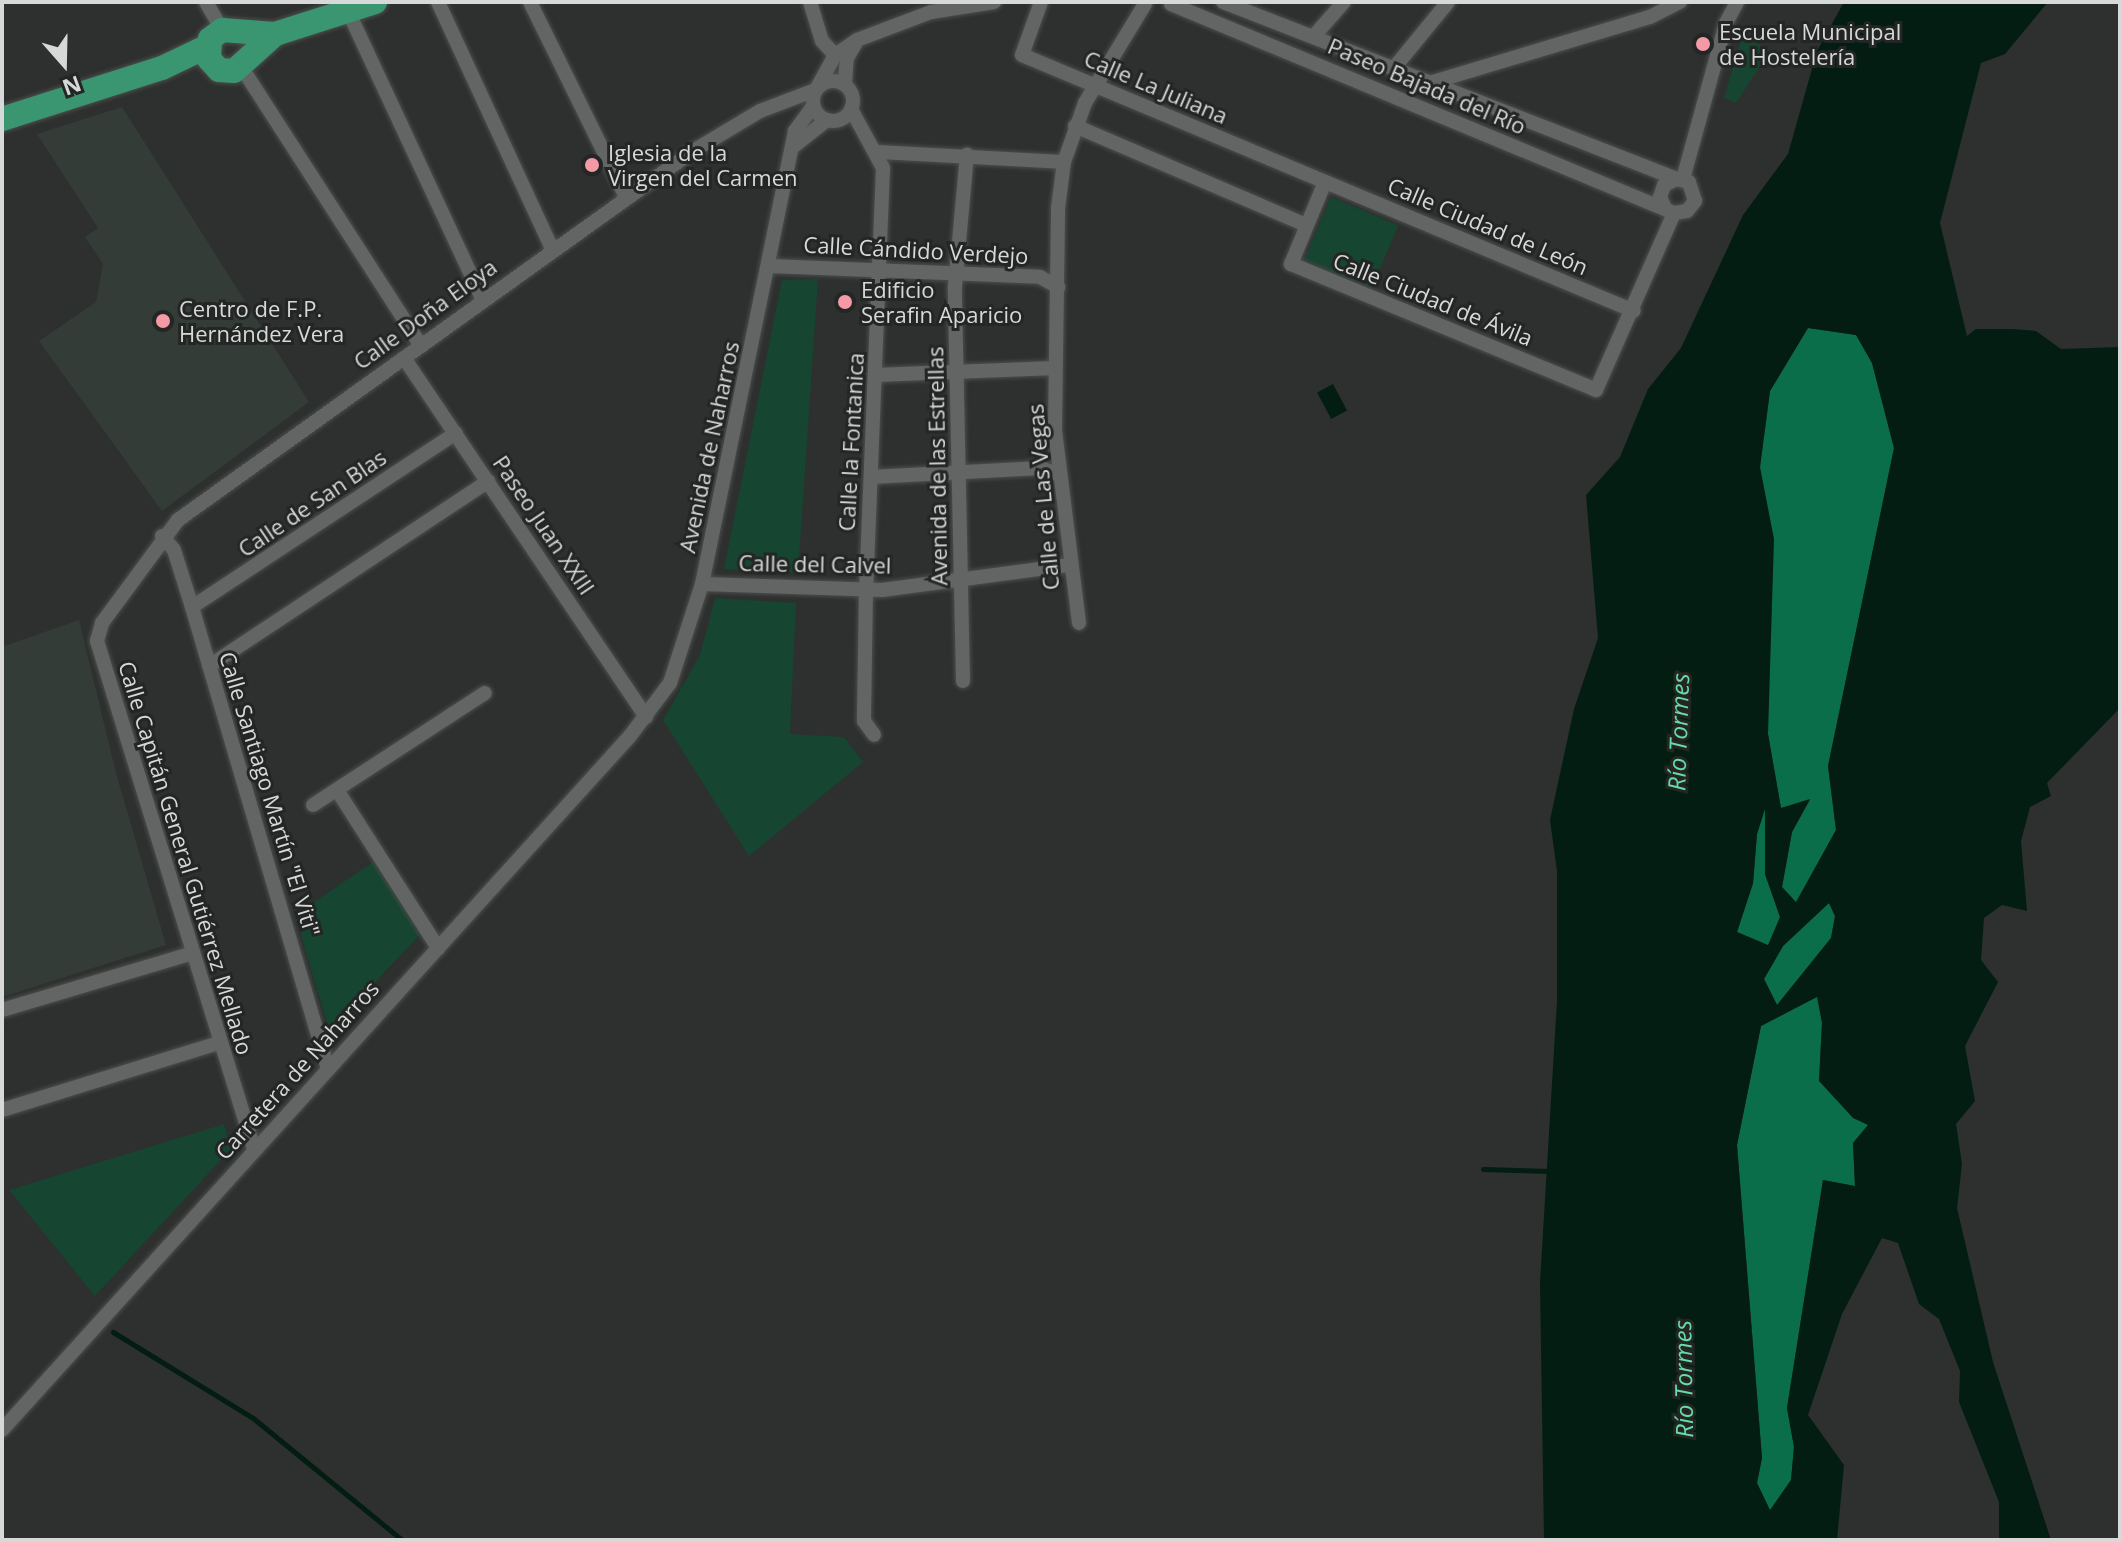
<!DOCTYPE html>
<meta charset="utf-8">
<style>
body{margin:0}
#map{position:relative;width:2122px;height:1542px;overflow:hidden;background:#2d302e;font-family:"Open Sans",sans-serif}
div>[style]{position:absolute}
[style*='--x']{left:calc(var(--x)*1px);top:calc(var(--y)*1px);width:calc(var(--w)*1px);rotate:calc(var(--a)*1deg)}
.built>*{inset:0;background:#333c37}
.green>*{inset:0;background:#164531;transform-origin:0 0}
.forest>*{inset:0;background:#0a6e4a}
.water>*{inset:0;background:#031d12;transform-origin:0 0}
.stream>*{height:5px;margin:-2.5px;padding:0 2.5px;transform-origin:2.5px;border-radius:2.5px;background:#031d12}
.roads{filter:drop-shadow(0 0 2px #4b4e4c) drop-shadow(0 0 2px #4b4e4c)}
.minor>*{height:14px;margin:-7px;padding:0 7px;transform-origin:7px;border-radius:7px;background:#636564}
.minor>.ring{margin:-7px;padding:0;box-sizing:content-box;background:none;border:14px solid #636564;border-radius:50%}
.trunk>*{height:24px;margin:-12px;padding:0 12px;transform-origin:12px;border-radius:12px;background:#3a9670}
.dots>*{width:22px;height:22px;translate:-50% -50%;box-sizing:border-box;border:4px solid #232624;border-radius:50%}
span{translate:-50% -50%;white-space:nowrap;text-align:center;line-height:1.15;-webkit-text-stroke:6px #232624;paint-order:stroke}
.poi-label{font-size:22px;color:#d7d9d8}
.left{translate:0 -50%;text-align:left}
.street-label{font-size:22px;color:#d7d9d8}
.water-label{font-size:24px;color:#67dca6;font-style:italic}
.frame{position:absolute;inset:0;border:4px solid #d7d9d8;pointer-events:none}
.north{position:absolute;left:24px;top:24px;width:80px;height:80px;-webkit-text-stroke:6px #232624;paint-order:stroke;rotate:160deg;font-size:22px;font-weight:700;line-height:32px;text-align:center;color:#d7d9d8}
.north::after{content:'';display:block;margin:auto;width:28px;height:36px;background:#d7d9d8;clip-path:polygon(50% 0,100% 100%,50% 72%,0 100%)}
</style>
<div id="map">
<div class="built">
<i style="clip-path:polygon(122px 107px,309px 402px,162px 511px,39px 341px,96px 302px,103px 264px,85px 237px,98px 228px,37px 134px)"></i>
<i style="clip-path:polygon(79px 620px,116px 773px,166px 945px,2px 997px,2px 647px)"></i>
</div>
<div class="green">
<i style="clip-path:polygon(1743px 33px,1770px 51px,1736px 103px,1724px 98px)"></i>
<i style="left:1331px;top:197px;width:73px;height:68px;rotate:23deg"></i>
<i style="clip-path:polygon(818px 279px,798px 573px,724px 569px,782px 280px)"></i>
<i style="clip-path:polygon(715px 598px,796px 603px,790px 734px,844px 737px,863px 762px,749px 856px,663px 720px,700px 655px)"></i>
<i style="clip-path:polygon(373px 862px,420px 935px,329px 1030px,295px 915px)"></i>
<i style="clip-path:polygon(224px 1124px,231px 1149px,95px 1296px,9px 1190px)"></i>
</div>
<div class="forest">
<i style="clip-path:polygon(1808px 328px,1856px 335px,1872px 363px,1894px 448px,1828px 766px,1836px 830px,1796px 903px,1782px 887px,1792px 832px,1810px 800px,1781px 808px,1768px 734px,1760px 467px,1770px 391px)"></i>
<i style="clip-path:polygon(1766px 805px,1765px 874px,1780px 917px,1769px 946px,1737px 932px,1753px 884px,1757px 834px)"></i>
<i style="clip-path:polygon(1829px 903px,1835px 916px,1831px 938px,1777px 1005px,1764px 979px,1783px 946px)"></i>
<i style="clip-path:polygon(1818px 996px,1822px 1023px,1819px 1081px,1868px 1125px,1853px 1143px,1855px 1186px,1823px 1180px,1787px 1408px,1794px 1447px,1791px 1480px,1770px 1511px,1757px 1483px,1762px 1458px,1737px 1145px,1761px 1026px)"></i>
</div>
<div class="water">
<i style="clip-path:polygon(evenodd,1844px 2px,2048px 2px,2005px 54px,1981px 63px,1940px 223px,1967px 336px,1976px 329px,2012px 329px,2036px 331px,2061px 349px,2120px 347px,2120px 708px,2047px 783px,2051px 796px,2030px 807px,2021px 841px,2027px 911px,2002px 905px,1984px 918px,1981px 960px,1998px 982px,1965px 1046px,1975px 1101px,1956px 1124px,1962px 1164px,1957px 1208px,1993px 1362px,2051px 1540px,1999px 1540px,1999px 1502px,1959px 1402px,1960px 1371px,1939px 1319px,1919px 1304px,1898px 1243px,1882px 1238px,1842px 1314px,1808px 1415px,1844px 1465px,1837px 1540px,1544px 1540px,1540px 1282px,1557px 1001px,1557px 871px,1550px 820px,1574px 709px,1598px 638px,1586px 495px,1620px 457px,1648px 389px,1681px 348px,1743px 215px,1788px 154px,1817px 51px,1844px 2px,1808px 328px,1856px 335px,1872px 363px,1894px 448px,1828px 766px,1836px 830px,1796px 902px,1782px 887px,1792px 832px,1810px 799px,1781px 808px,1768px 734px,1774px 539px,1760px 467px,1770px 391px,1808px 328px,1844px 2px,1765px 809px,1765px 874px,1780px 917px,1768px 945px,1737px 932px,1753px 883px,1757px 834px,1765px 809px,1844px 2px,1829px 903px,1835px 916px,1831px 938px,1777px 1005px,1764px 979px,1783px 946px,1829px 903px,1844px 2px,1817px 997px,1822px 1023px,1819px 1081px,1853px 1118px,1868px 1125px,1853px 1143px,1855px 1186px,1823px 1180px,1787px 1408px,1794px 1447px,1791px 1480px,1770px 1510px,1757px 1483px,1762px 1458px,1737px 1145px,1761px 1026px,1817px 997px)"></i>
<i style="left:1333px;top:384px;width:30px;height:18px;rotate:62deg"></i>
</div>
<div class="stream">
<i style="--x:1483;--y:1169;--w:67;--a:1.7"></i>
<i style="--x:113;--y:1332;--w:164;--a:31.6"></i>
<i style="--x:253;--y:1418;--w:193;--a:39.3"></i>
</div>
<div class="roads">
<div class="minor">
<i style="--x:206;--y:2;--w:32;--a:60"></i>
<i style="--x:438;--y:2;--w:272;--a:65.2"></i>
<i style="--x:530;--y:2;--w:217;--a:63.8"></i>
<i style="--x:810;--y:2;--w:41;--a:72.9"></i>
<i style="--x:822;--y:41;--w:19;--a:47"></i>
<i style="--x:1041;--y:2;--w:56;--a:109.7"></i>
<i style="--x:1022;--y:55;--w:663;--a:22.7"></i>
<i style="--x:1223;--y:2;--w:486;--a:21.3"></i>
<i style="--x:1171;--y:4;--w:545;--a:22.56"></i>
<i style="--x:1674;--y:213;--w:13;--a:-9"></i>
<i style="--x:1687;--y:211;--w:13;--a:-51"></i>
<i style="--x:1695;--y:201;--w:20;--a:-108"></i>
<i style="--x:1689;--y:182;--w:13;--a:-167"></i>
<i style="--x:1676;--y:179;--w:13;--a:153"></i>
<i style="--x:1664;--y:185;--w:13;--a:108"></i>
<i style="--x:1660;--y:197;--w:12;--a:66"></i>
<i style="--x:348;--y:11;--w:319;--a:65"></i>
<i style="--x:1314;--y:36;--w:45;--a:-48.6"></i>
<i style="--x:242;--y:68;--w:331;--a:57.2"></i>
<i style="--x:1394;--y:68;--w:85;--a:-50.7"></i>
<i class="ring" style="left:813px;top:81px;width:26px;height:26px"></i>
<i style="--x:1433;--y:82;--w:227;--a:-16.7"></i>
<i style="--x:1650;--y:17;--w:34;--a:-27"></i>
<i style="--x:845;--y:84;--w:26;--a:-86"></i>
<i style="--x:847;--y:58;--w:16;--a:-60"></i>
<i style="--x:818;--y:86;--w:35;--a:-61"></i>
<i style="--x:835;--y:55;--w:27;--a:-34"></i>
<i style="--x:857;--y:40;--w:79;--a:-20.7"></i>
<i style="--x:931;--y:12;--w:64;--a:-9"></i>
<i style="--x:851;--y:109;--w:67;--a:61.5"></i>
<i style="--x:883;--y:168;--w:421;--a:92.3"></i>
<i style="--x:866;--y:589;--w:132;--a:90.9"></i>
<i style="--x:864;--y:721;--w:17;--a:54"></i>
<i style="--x:1075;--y:126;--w:251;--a:23.2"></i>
<i style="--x:794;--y:146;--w:42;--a:-38.2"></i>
<i style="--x:879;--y:152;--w:185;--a:3.1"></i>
<i style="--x:1683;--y:179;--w:162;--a:-74.6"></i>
<i style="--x:1726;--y:23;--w:24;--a:-62"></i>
<i style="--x:1325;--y:182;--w:89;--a:112.5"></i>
<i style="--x:1291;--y:264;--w:330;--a:22.4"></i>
<i style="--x:1596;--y:390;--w:193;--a:-66.2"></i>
<i style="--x:770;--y:266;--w:270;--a:2.3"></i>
<i style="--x:1040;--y:277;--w:21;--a:29"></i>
<i style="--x:404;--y:358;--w:433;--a:56"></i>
<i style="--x:876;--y:375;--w:179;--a:-2.2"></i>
<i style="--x:871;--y:477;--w:170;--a:-3"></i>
<i style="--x:1041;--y:468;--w:20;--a:20"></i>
<i style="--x:162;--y:536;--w:18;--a:49"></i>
<i style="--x:174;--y:550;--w:60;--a:72.5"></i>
<i style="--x:192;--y:607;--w:482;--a:73.6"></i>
<i style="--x:702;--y:584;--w:180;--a:1.9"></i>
<i style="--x:882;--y:590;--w:190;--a:-7.6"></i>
<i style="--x:192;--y:607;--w:316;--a:-33.4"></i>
<i style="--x:1079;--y:623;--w:195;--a:-97.1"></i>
<i style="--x:1055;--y:429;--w:221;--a:-89.2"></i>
<i style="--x:1058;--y:208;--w:46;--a:-82.6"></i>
<i style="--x:1064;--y:162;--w:63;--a:-70.4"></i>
<i style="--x:1085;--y:103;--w:116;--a:-58.8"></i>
<i style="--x:209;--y:666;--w:335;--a:-33.5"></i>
<i style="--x:963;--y:681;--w:395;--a:-91.2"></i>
<i style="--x:955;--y:286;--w:132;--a:-84.8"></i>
<i style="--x:337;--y:790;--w:188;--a:57.4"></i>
<i style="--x:313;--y:805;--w:205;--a:-33.1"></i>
<i style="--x:2;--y:1010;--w:199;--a:-16.6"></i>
<i style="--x:2;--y:1110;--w:227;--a:-17.2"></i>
<i style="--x:254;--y:1149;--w:532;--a:-107.17"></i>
<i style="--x:97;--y:641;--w:19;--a:-74"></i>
<i style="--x:102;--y:623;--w:128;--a:-53.6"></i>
<i style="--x:178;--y:520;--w:634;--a:-35.62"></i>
<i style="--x:693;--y:151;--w:78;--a:-30.8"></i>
<i style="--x:760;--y:111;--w:59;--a:-20.9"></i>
<i style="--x:2;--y:1430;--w:936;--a:-47.86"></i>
<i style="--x:630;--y:736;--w:66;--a:-53"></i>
<i style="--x:670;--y:683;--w:104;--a:-72.1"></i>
<i style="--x:702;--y:584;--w:462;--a:-78.4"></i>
<i style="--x:795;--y:131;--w:31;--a:-54"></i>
</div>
<div class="trunk">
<i style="--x:275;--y:34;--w:55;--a:137.9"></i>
<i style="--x:234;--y:71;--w:15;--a:-176"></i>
<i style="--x:219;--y:70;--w:15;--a:-132"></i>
<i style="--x:209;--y:59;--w:20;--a:-87"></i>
<i style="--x:210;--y:39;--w:15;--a:-37"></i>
<i style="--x:222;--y:30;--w:53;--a:4.3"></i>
<i style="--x:275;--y:34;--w:105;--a:-17.7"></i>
<i style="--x:2;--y:119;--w:168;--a:-17.7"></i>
<i style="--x:162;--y:68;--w:51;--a:-25.6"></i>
</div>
</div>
<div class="dots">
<i style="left:1703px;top:44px;background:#f49aa6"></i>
<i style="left:592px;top:165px;background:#f49aa6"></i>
<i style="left:845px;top:302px;background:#f49aa6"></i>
<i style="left:163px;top:321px;background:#f49aa6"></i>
</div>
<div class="poi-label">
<span class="left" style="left:1719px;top:44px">Escuela Municipal<br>de Hostelería</span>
<span class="left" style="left:608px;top:165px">Iglesia de la<br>Virgen del Carmen</span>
<span class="left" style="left:861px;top:302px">Edificio<br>Serafin Aparicio</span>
<span class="left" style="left:179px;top:321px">Centro de F.P.<br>Hernández Vera</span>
</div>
<div class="street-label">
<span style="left:1427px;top:86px;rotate:23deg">Paseo Bajada del Río</span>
<span style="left:1156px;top:87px;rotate:23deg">Calle La Juliana</span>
<span style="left:1488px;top:226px;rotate:23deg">Calle Ciudad de León</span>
<span style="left:916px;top:250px;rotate:3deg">Calle Cándido Verdejo</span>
<span style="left:1433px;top:299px;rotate:22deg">Calle Ciudad de Ávila</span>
<span style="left:425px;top:314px;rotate:-36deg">Calle Doña Eloya</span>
<span style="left:851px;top:442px;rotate:-87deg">Calle la Fontanica</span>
<span style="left:709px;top:447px;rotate:-78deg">Avenida de Naharros</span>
<span style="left:937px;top:466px;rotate:-91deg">Avenida de las Estrellas</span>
<span style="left:1043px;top:497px;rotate:-95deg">Calle de Las Vegas</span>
<span style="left:312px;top:503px;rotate:-34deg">Calle de San Blas</span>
<span style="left:544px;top:525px;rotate:56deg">Paseo Juan XXIII</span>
<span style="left:815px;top:564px;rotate:1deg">Calle del Calvel</span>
<span style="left:270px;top:794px;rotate:73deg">Calle Santiago Martín "El Viti"</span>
<span style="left:186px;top:858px;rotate:73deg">Calle Capitán General Gutiérrez Mellado</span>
<span style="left:297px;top:1070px;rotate:-48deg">Carretera de Naharros</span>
</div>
<div class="water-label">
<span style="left:1678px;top:732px;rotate:-88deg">Río Tormes</span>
<span style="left:1683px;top:1379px;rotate:-91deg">Río Tormes</span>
</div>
<div class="frame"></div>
<div class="north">N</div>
</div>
